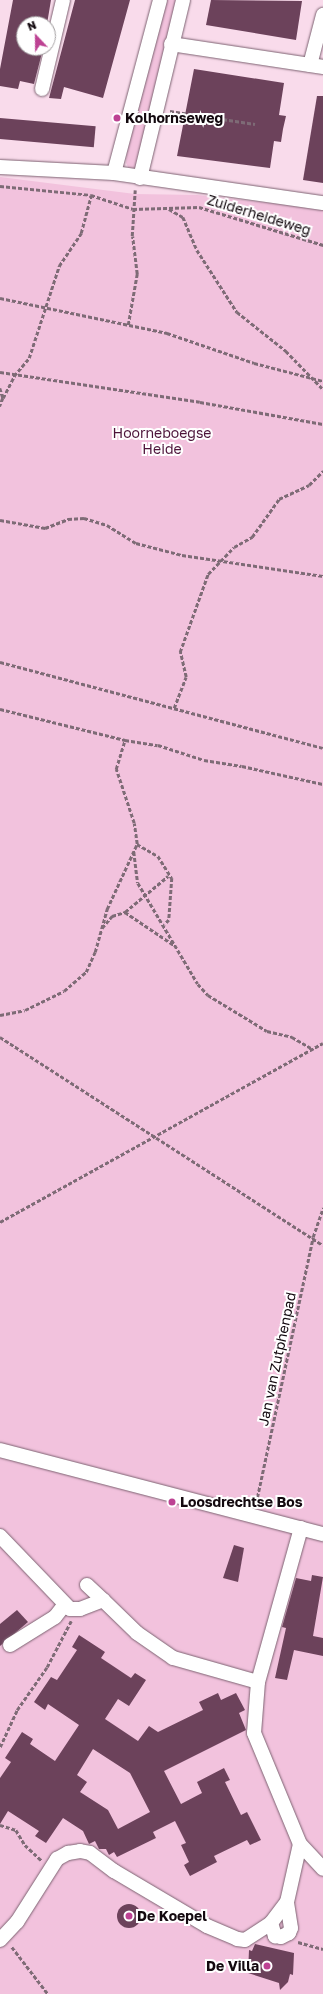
<!DOCTYPE html>
<style>
body{margin:0}
#map{position:relative;width:323px;height:1994px;overflow:hidden;background:#f9dbeb;font-family:"Golos Text",sans-serif}
div>[style]{position:absolute}
[style*='--x']{left:calc(var(--x)*1px);top:calc(var(--y)*1px);width:calc(var(--w)*1px);rotate:calc(var(--a)*1deg)}
.green>*{inset:0;background:#f2c2dd}
.building>*{inset:0;background:#6c425b;transform-origin:0 0}
.round{border-radius:50%}
.path>*{height:2.5px;margin-top:-1.25px;transform-origin:0;background:repeating-linear-gradient(90deg,#7e6b76 0 4px,transparent 0 6px)}
.roads{filter:drop-shadow(0 0 1px #7d6372) drop-shadow(0 0 1px #7d6372)}
.minor>*{height:14px;margin:-7px;padding:0 7px;transform-origin:7px;border-radius:7px;background:#fff}
.dots>*{width:11px;height:11px;translate:-50% -50%;box-sizing:border-box;border:2px solid #fff;border-radius:50%}
span{translate:-50% -50%;white-space:nowrap;text-align:center;line-height:1.15;-webkit-text-stroke:4px #fff;paint-order:stroke}
.poi-label{font-size:14px;color:#13090f;font-weight:700}
.left{translate:0 -50%;text-align:left}
.right{translate:-100% -50%;text-align:right}
.street-label{font-size:14px;color:#13090f}
.park-label{font-size:14px;color:#4d143a}
.north{position:absolute;left:16px;top:16px;width:40px;height:40px;box-sizing:border-box;background:#fff;border:1px solid #a19d9f;border-radius:50%;rotate:338deg;font-size:11px;font-weight:700;line-height:16px;text-align:center;color:#13090f}
.north::after{content:'';display:block;margin:auto;width:14px;height:18px;background:#bd4293;clip-path:polygon(50% 0,100% 100%,50% 72%,0 100%)}
</style>
<div id="map">
<div class="green">
<i style="clip-path:polygon(166px 0,181px 0,136px 169px,129px 169px,126px 163px,127px 152px)"></i>
<i style="clip-path:polygon(0 177px,135px 194px,197px 195px,323px 209px,323px 1994px,0 1994px)"></i>
</div>
<div class="building">
<i style="clip-path:polygon(13px 0,51px 0,47px 24px,24px 24px,24px 48px,43px 49px,34px 84px,20px 81px,18px 89px,0 86px,0 69px)"></i>
<i style="clip-path:polygon(75px 0,130px 0,103px 98px,64px 87px,61px 99px,49px 98px)"></i>
<i style="clip-path:polygon(211px 0,302px 1px,296px 40px,206px 25px)"></i>
<i style="clip-path:polygon(194px 69px,284px 83px,279px 115px,286px 116px,283px 129px,281px 142px,274px 141px,270px 168px,177px 156px)"></i>
<i style="clip-path:polygon(317px 96px,323px 96px,323px 183px,303px 180px)"></i>
<i style="left:0;top:118px;width:96px;height:21px;rotate:5deg"></i>
<i style="clip-path:polygon(234px 1545px,244px 1548px,238px 1582px,223px 1578px)"></i>
<i style="clip-path:polygon(312px 1575px,323px 1577px,313px 1636px,323px 1638px,323px 1656px,294px 1650px,287px 1680px,275px 1678px,286px 1628px,282px 1627px,296px 1578px,311px 1581px)"></i>
<i style="clip-path:polygon(17px 1610px,28px 1622px,0 1646px,0 1624px)"></i>
<i style="clip-path:polygon(evenodd,79px 1635px,105px 1652px,101px 1658px,131px 1678px,135px 1673px,146px 1680px,129px 1706px,118px 1699px,105px 1719px,138px 1741px,149px 1726px,158px 1732px,203px 1710px,199px 1702px,218px 1693px,221px 1700px,236px 1693px,245px 1710px,239px 1713px,246px 1730px,164px 1771px,181px 1804px,202px 1793px,197px 1782px,224px 1768px,230px 1780px,225px 1782px,241px 1815px,247px 1812px,261px 1840px,250px 1845px,247px 1840px,214px 1856px,217px 1862px,190px 1876px,184px 1865px,189px 1862px,181px 1845px,186px 1843px,175px 1821px,153px 1832px,156px 1838px,117px 1857px,114px 1852px,109px 1855px,106px 1849px,99px 1849px,95px 1841px,89px 1844px,83px 1831px,63px 1818px,46px 1843px,35px 1836px,39px 1831px,8px 1811px,0 1824px,0 1778px,11px 1762px,5px 1758px,22px 1732px,33px 1739px,30px 1744px,55px 1761px,79px 1725px,48px 1704px,45px 1710px,34px 1702px,51px 1677px,57px 1680px,77px 1650px,72px 1647px,79px 1635px,93px 1749px,130px 1773px,150px 1812px,118px 1829px,108px 1810px,80px 1792px,87px 1782px,77px 1775px,93px 1749px)"></i>
<i class="round" style="left:117px;top:1904px;width:24px;height:24px"></i>
<i style="clip-path:polygon(255px 1944px,294px 1953px,293px 1975px,290px 1974px,288px 1982px,280px 1990px,279px 1983px,248px 1973px,249px 1950px,252px 1951px)"></i>
</div>
<div class="path">
<i style="--x:170;--y:111;--w:86;--a:8.7"></i>
<i style="--x:0;--y:186;--w:91;--a:5.6"></i>
<i style="--x:91;--y:195;--w:44;--a:18.4"></i>
<i style="--x:133;--y:209;--w:66;--a:-1.7"></i>
<i style="--x:199;--y:207;--w:130;--a:17"></i>
<i style="--x:169;--y:209;--w:16;--a:30"></i>
<i style="--x:183;--y:217;--w:36;--a:67"></i>
<i style="--x:197;--y:250;--w:74;--a:57.2"></i>
<i style="--x:237;--y:312;--w:63;--a:38.5"></i>
<i style="--x:286;--y:351;--w:53;--a:45.8"></i>
<i style="--x:0;--y:298;--w:171;--a:11.8"></i>
<i style="--x:167;--y:333;--w:92;--a:19"></i>
<i style="--x:254;--y:363;--w:71;--a:14.6"></i>
<i style="--x:128;--y:325;--w:52;--a:-80"></i>
<i style="--x:137;--y:274;--w:38;--a:-97"></i>
<i style="--x:132;--y:236;--w:46;--a:-86.3"></i>
<i style="--x:0;--y:372;--w:202;--a:8.5"></i>
<i style="--x:200;--y:402;--w:125;--a:10.1"></i>
<i style="--x:0;--y:388;--w:10;--a:73"></i>
<i style="--x:3;--y:398;--w:9;--a:111"></i>
<i style="--x:3;--y:398;--w:25;--a:-63"></i>
<i style="--x:14;--y:376;--w:23;--a:-50"></i>
<i style="--x:29;--y:358;--w:97;--a:-71.9"></i>
<i style="--x:59;--y:266;--w:40;--a:-56"></i>
<i style="--x:81;--y:233;--w:39;--a:-75"></i>
<i style="--x:0;--y:520;--w:46;--a:10.1"></i>
<i style="--x:45;--y:528;--w:25;--a:-21"></i>
<i style="--x:68;--y:519;--w:16;--a:-4"></i>
<i style="--x:84;--y:518;--w:24;--a:17"></i>
<i style="--x:107;--y:525;--w:34;--a:32"></i>
<i style="--x:136;--y:543;--w:48;--a:14.6"></i>
<i style="--x:182;--y:555;--w:143;--a:8.5"></i>
<i style="--x:0;--y:662;--w:334;--a:14.9"></i>
<i style="--x:174;--y:708;--w:33;--a:-69"></i>
<i style="--x:186;--y:677;--w:26;--a:-103"></i>
<i style="--x:180;--y:652;--w:83;--a:-70.3"></i>
<i style="--x:208;--y:574;--w:37;--a:-46"></i>
<i style="--x:234;--y:547;--w:21;--a:-29"></i>
<i style="--x:252;--y:537;--w:47;--a:-54.6"></i>
<i style="--x:279;--y:499;--w:33;--a:-25"></i>
<i style="--x:309;--y:485;--w:20;--a:-45"></i>
<i style="--x:0;--y:709;--w:129;--a:13.9"></i>
<i style="--x:125;--y:740;--w:33;--a:9"></i>
<i style="--x:158;--y:745;--w:48;--a:18.1"></i>
<i style="--x:204;--y:760;--w:38;--a:9"></i>
<i style="--x:242;--y:766;--w:83;--a:12.5"></i>
<i style="--x:137;--y:844;--w:24;--a:30"></i>
<i style="--x:158;--y:856;--w:26;--a:58"></i>
<i style="--x:172;--y:878;--w:42;--a:94.1"></i>
<i style="--x:169;--y:920;--w:6;--a:135"></i>
<i style="--x:134;--y:852;--w:31;--a:83"></i>
<i style="--x:138;--y:883;--w:117;--a:59.3"></i>
<i style="--x:198;--y:984;--w:15;--a:48"></i>
<i style="--x:208;--y:995;--w:69;--a:31.4"></i>
<i style="--x:267;--y:1031;--w:26;--a:13"></i>
<i style="--x:292;--y:1037;--w:24;--a:30"></i>
<i style="--x:125;--y:912;--w:56;--a:-39.9"></i>
<i style="--x:102;--y:928;--w:16;--a:-50"></i>
<i style="--x:112;--y:916;--w:14;--a:-17"></i>
<i style="--x:125;--y:912;--w:59;--a:34"></i>
<i style="--x:0;--y:1015;--w:25;--a:-11"></i>
<i style="--x:25;--y:1010;--w:43;--a:-26"></i>
<i style="--x:64;--y:991;--w:29;--a:-41"></i>
<i style="--x:86;--y:972;--w:22;--a:-66"></i>
<i style="--x:95;--y:952;--w:45;--a:-74.4"></i>
<i style="--x:107;--y:909;--w:72;--a:-65.2"></i>
<i style="--x:137;--y:844;--w:21;--a:-98"></i>
<i style="--x:134;--y:823;--w:57;--a:-108.4"></i>
<i style="--x:116;--y:769;--w:30;--a:-73"></i>
<i style="--x:0;--y:1037;--w:384;--a:32.8"></i>
<i style="--x:0;--y:1222;--w:369;--a:-29"></i>
<i style="--x:256;--y:1503;--w:272;--a:-77.9"></i>
<i style="--x:313;--y:1237;--w:31;--a:-71"></i>
<i style="--x:0;--y:1747;--w:41;--a:-65.3"></i>
<i style="--x:17;--y:1710;--w:52;--a:-55.1"></i>
<i style="--x:47;--y:1667;--w:52;--a:-62.4"></i>
<i style="--x:0;--y:1825;--w:17;--a:17"></i>
<i style="--x:16;--y:1830;--w:17;--a:59"></i>
<i style="--x:25;--y:1845;--w:23;--a:43"></i>
<i style="--x:298;--y:1942;--w:26;--a:16"></i>
<i style="--x:12;--y:1947;--w:59;--a:52.5"></i>
</div>
<div class="roads">
<div class="minor">
<i style="--x:171;--y:44;--w:154;--a:8.6"></i>
<i style="--x:310;--y:65;--w:52;--a:-75.4"></i>
<i style="--x:42;--y:89;--w:91;--a:-76.7"></i>
<i style="--x:0;--y:167;--w:114;--a:3"></i>
<i style="--x:114;--y:173;--w:211;--a:8.2"></i>
<i style="--x:114;--y:173;--w:179;--a:-75.1"></i>
<i style="--x:140;--y:178;--w:183;--a:-76.4"></i>
<i style="--x:0;--y:1450;--w:334;--a:14.6"></i>
<i style="--x:301;--y:1528;--w:160;--a:105.6"></i>
<i style="--x:258;--y:1682;--w:51;--a:94.5"></i>
<i style="--x:254;--y:1733;--w:120;--a:67.5"></i>
<i style="--x:300;--y:1844;--w:34;--a:47"></i>
<i style="--x:0;--y:1536;--w:101;--a:46.2"></i>
<i style="--x:70;--y:1609;--w:10;--a:0"></i>
<i style="--x:80;--y:1609;--w:25;--a:-21"></i>
<i style="--x:103;--y:1600;--w:47;--a:44.1"></i>
<i style="--x:137;--y:1633;--w:44;--a:34.8"></i>
<i style="--x:173;--y:1658;--w:88;--a:15.8"></i>
<i style="--x:87;--y:1585;--w:22;--a:43"></i>
<i style="--x:10;--y:1645;--w:53;--a:-31.9"></i>
<i style="--x:55;--y:1617;--w:16;--a:-52"></i>
<i style="--x:271;--y:1923;--w:14;--a:73"></i>
<i style="--x:275;--y:1936;--w:6;--a:9"></i>
<i style="--x:281;--y:1937;--w:9;--a:-27"></i>
<i style="--x:289;--y:1933;--w:5;--a:-68"></i>
<i style="--x:291;--y:1928;--w:26;--a:-99"></i>
<i style="--x:0;--y:1940;--w:25;--a:-47"></i>
<i style="--x:17;--y:1922;--w:75;--a:-57.6"></i>
<i style="--x:57;--y:1859;--w:13;--a:-29"></i>
<i style="--x:68;--y:1853;--w:12;--a:-9"></i>
<i style="--x:80;--y:1851;--w:10;--a:11"></i>
<i style="--x:90;--y:1853;--w:30;--a:37"></i>
<i style="--x:114;--y:1871;--w:108;--a:30.6"></i>
<i style="--x:207;--y:1926;--w:33;--a:23"></i>
<i style="--x:237;--y:1939;--w:8;--a:7"></i>
<i style="--x:245;--y:1940;--w:31;--a:-33"></i>
<i style="--x:271;--y:1923;--w:26;--a:-53"></i>
<i style="--x:287;--y:1902;--w:59;--a:-77.4"></i>
</div>
</div>
<div class="dots">
<i style="left:117px;top:118px;background:#bd4293"></i>
<i style="left:172px;top:1502px;background:#bd4293"></i>
<i style="left:129px;top:1916px;background:#bd4293"></i>
<i style="left:267px;top:1966px;background:#bd4293"></i>
</div>
<div class="poi-label">
<span class="left" style="left:125px;top:118px">Kolhornseweg</span>
<span class="left" style="left:180px;top:1502px">Loosdrechtse Bos</span>
<span class="left" style="left:137px;top:1916px">De Koepel</span>
<span class="right" style="left:259px;top:1966px">De Villa</span>
</div>
<div class="street-label">
<span style="left:259px;top:215px;rotate:17deg">Zuiderheideweg</span>
<span style="left:277px;top:1359px;rotate:-78deg">Jan van Zutphenpad</span>
</div>
<div class="park-label">
<span style="left:162px;top:441px">Hoorneboegse<br>Heide</span>
</div>
<div class="north">N</div>
</div>
